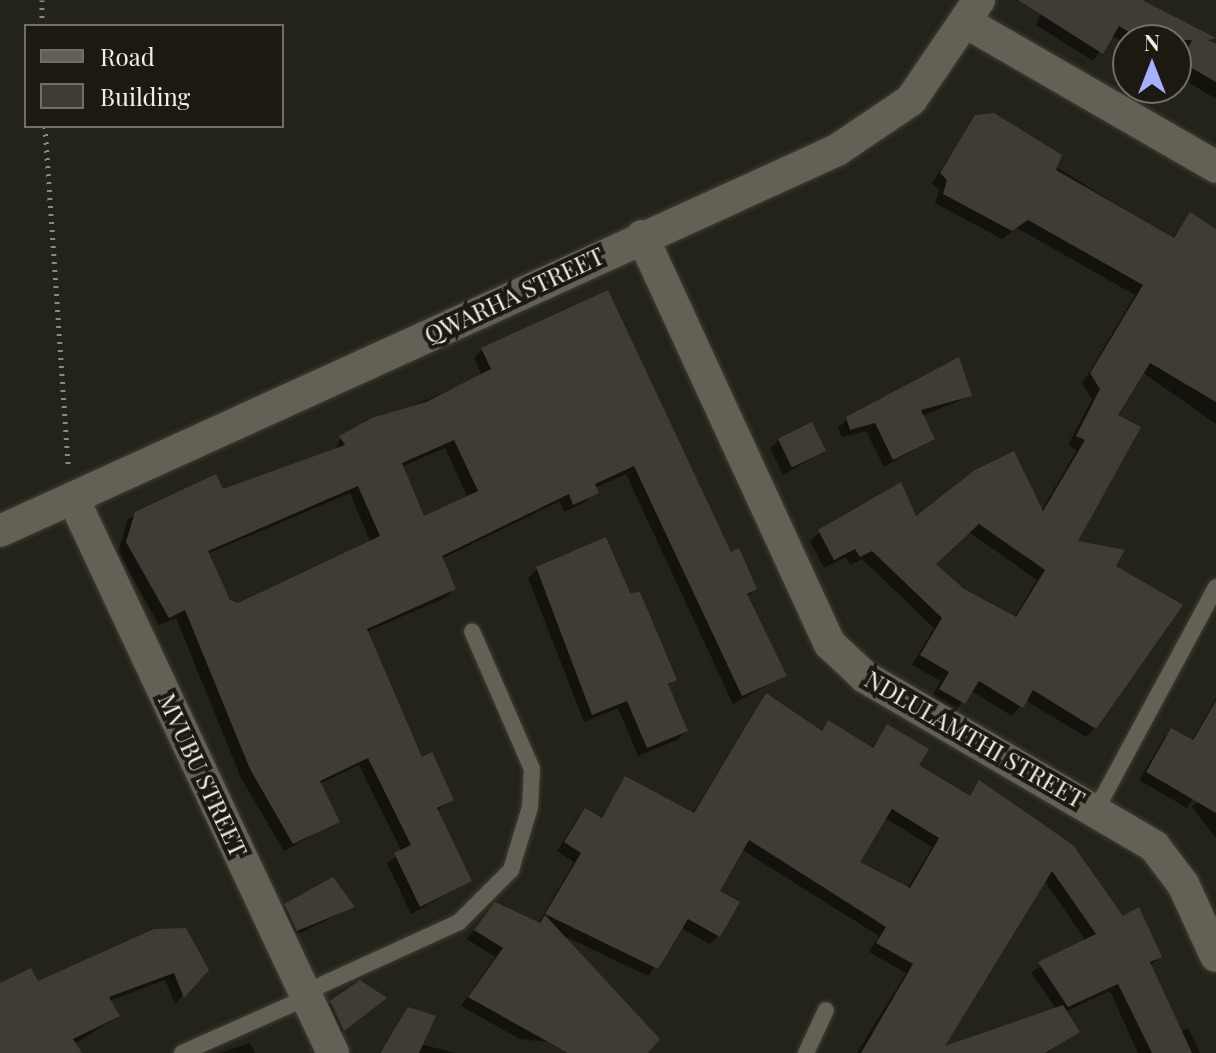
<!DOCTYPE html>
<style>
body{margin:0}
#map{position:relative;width:1216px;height:1053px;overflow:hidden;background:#242319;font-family:"Playfair Display",serif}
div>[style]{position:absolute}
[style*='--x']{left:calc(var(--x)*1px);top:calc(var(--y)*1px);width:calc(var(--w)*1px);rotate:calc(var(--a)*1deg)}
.shadow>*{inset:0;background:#0007}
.building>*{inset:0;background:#3f3d33;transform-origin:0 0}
.path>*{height:5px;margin-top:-2.5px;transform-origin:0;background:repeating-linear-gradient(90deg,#8b8a82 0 2px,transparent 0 8px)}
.roads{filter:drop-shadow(0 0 2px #3f3e37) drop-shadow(0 0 2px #3f3e37)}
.lane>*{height:16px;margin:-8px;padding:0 8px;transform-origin:8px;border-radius:8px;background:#636156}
.street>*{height:32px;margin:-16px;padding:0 16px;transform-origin:16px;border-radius:16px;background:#636156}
span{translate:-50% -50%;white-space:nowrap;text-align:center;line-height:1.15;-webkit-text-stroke:8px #1b1910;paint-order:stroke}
.street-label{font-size:24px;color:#f0efe9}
.legend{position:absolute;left:24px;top:24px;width:260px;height:104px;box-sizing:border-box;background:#1b1910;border:2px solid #706f67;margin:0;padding:10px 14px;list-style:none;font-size:24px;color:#f0efe9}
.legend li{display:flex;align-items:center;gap:16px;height:40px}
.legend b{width:40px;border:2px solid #706f67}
.north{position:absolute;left:1112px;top:24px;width:80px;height:80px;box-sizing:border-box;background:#1b1910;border:2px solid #706f67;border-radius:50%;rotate:0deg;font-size:22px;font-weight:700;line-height:32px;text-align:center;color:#f0efe9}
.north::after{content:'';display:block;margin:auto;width:28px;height:36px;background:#a5b1fc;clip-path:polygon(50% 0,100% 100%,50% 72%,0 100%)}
</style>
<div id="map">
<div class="shadow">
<i style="clip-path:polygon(1032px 0,1138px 0,1185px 24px,1216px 45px,1216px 99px,1176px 75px,1176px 40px,1128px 45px,1111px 35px,1093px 61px,1036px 25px,1042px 12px)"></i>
<i style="clip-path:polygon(evenodd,976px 117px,1172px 239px,1190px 215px,1216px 231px,1216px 424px,1142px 372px,1115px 416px,1075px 542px,1113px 566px,1095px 728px,1086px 737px,1025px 700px,1012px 716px,971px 691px,954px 712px,931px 698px,941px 681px,912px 665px,934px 628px,862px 559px,850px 565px,846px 557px,824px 568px,810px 541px,820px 532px,1041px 511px,1077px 450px,1068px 445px,1092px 399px,1082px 384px,1135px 295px,1017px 228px,1002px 239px,935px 203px,939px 190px,932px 183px,976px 117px,969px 532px,1037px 580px,1014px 618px,963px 591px,934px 564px,969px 532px)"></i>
<i style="clip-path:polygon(evenodd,607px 293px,730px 554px,755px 589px,747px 597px,785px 675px,733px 704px,626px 474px,594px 488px,587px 501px,564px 512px,560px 501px,441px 559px,454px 589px,445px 598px,366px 632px,421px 760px,452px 799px,436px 811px,470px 881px,411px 914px,387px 863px,402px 852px,359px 765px,319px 784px,337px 822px,284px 851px,241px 778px,176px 618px,159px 625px,118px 552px,128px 519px,215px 477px,222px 492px,335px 451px,341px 437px,482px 376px,474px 358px,482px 350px,607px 293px,445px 448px,468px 498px,423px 518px,401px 467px,445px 448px,607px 293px,350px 493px,371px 543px,239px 605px,229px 602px,207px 554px,350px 493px)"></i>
<i style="clip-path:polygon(970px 396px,922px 416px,933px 439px,884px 467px,866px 431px,842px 437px,838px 428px,847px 419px)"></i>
<i style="clip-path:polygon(779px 440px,823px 451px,783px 475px,770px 448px)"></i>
<i style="clip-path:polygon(537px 569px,629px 595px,675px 679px,667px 687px,686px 731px,677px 740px,638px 756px,618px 708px,584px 722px,528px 578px)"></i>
<i style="clip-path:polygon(evenodd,766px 696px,820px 732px,828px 723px,871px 749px,887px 726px,917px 766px,968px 797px,980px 783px,1159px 957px,1150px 966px,1180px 1032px,1188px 1028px,1200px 1053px,1138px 1053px,1110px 991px,1065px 1012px,1077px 1031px,1047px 1053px,857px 1053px,906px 973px,869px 952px,879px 936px,741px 849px,717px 892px,718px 936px,710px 944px,681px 928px,648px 976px,560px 934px,646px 1053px,520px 1039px,461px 1006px,495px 957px,467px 939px,495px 904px,538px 924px,574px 862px,557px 851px,577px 819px,585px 810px,600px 819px,626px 779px,692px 814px,766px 696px,885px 818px,932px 847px,907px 889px,857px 863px,885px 818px,766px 696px,1044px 880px,1086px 941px,1031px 972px,1056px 1009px,941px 1050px,1044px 880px)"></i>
<i style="clip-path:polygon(1216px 699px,1216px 764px,1187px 808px,1139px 780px,1164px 738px,1171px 730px,1191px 741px)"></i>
<i style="clip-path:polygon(1216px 789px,1216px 838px,1192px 807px)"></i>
<i style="clip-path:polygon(285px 906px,353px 907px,288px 939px,277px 915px)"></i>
<i style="clip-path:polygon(206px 969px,175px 1004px,165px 980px,109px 1001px,118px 1016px,61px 1053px,0 1053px,0 985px)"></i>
<i style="clip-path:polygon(384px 999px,334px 1038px,322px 1011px,331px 1002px)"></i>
<i style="clip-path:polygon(401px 1021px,421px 1044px,455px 1053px,379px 1053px)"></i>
<i style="clip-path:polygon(250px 1043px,255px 1053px,220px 1053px)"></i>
</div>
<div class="building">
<i style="clip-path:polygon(1018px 0,1142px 0,1216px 38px,1208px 40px,1216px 44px,1216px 82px,1181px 62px,1192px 40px,1142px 40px,1119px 26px,1103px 54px)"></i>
<i style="clip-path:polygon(evenodd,994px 113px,1062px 155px,1056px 170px,1174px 238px,1190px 212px,1216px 229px,1216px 402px,1150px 363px,1118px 415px,1141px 427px,1078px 541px,1125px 550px,1116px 566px,1183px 605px,1096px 729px,1033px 690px,1023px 708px,979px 681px,965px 704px,939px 689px,949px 672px,920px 655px,942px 618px,872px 551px,860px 557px,855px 549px,834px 560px,818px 530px,901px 482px,916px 516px,975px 470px,1014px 451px,1043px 511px,1085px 440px,1076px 436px,1100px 389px,1090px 373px,1143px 285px,1028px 220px,1012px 231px,943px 194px,947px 180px,940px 173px,975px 115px,994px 113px,979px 524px,1045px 570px,1016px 617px,964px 589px,936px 564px,979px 524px)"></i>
<i style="clip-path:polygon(evenodd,608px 290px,731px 552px,739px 548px,757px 589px,747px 594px,787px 676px,742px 696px,634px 466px,595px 484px,599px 493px,573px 505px,569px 494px,442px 556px,456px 589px,367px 629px,422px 757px,432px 752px,454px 800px,437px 808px,472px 881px,420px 907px,394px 853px,411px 845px,368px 758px,320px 781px,340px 822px,293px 844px,250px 769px,185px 610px,169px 618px,126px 542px,135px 512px,216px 474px,223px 489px,345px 445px,339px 436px,372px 418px,426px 402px,491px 369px,481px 348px,608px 290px,454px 440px,478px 491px,424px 516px,402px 463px,454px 440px,608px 290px,358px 486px,380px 536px,238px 603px,230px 600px,208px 551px,358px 486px)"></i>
<i style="clip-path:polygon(959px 357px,972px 396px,921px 410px,935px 439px,893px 460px,875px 423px,850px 430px,846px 417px)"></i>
<i style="left:812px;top:422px;width:32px;height:38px;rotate:64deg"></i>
<i style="clip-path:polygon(606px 537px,630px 593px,640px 592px,677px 680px,668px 684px,688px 731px,647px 748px,627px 701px,592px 715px,536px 567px)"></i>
<i style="clip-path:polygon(evenodd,766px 693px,822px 731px,828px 720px,873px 748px,887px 724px,929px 749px,919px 765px,970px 796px,979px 780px,1073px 845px,1123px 916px,1139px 907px,1162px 957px,1150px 962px,1192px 1053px,1152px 1053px,1118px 984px,1068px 1007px,1038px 962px,1096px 934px,1052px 871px,945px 1046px,1063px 1005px,1080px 1032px,1045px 1053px,861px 1053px,913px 964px,876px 943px,886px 927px,749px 840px,720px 891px,740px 902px,720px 937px,688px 919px,658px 969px,545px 914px,581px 853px,564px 842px,585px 808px,602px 818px,625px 776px,694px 813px,766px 693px,892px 809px,939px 838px,910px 888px,860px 862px,892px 809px)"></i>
<i style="clip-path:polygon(1216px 701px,1216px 813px,1146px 772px,1171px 728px,1193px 740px)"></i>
<i style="clip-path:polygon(333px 877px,355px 907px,297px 931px,284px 904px)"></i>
<i style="clip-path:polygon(495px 902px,540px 923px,545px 915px,660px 1039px,648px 1053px,568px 1053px,468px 997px,503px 948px,474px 930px)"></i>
<i style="clip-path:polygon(186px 928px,209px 970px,184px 998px,174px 973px,109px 997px,120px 1016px,73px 1039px,82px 1053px,0 1053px,0 983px,31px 968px,38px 981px,154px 929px)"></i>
<i style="clip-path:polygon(360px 980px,387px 998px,344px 1031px,330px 1001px)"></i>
<i style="clip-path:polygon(408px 1007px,436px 1016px,419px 1053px,380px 1053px)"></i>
</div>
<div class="path">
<i style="--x:42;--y:0;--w:26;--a:90"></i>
<i style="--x:45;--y:126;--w:339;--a:86.1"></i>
</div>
<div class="roads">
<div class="lane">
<i style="--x:1096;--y:810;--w:253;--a:-61.7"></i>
<i style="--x:304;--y:993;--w:170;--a:-24.6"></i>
<i style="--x:459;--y:922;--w:74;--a:-45"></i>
<i style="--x:511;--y:870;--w:66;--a:-73.2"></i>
<i style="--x:530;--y:807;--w:38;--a:-87"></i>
<i style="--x:532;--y:769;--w:150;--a:-113.5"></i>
<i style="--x:182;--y:1053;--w:136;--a:-23.9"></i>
<i style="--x:806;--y:1053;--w:47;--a:-65.1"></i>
</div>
<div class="street">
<i style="--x:967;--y:23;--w:288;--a:30"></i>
<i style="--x:642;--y:236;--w:449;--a:65.3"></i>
<i style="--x:830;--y:644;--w:48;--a:43.3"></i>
<i style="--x:865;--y:677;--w:335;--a:30.3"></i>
<i style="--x:1154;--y:846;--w:48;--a:52.7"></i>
<i style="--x:1183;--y:884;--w:79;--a:65.4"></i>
<i style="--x:73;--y:498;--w:613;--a:64.9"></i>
<i style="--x:0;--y:531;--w:920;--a:-24.47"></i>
<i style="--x:837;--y:150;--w:89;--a:-34"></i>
<i style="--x:911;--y:100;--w:121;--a:-55.8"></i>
</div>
</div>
<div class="street-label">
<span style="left:514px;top:295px;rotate:-25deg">QWARHA STREET</span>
<span style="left:975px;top:739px;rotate:30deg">NDLULAMTHI STREET</span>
<span style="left:203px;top:775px;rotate:65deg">MVUBU STREET</span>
</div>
<ul class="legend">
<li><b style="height:10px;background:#636156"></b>Road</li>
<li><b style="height:22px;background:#3f3d33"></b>Building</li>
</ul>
<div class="north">N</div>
</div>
